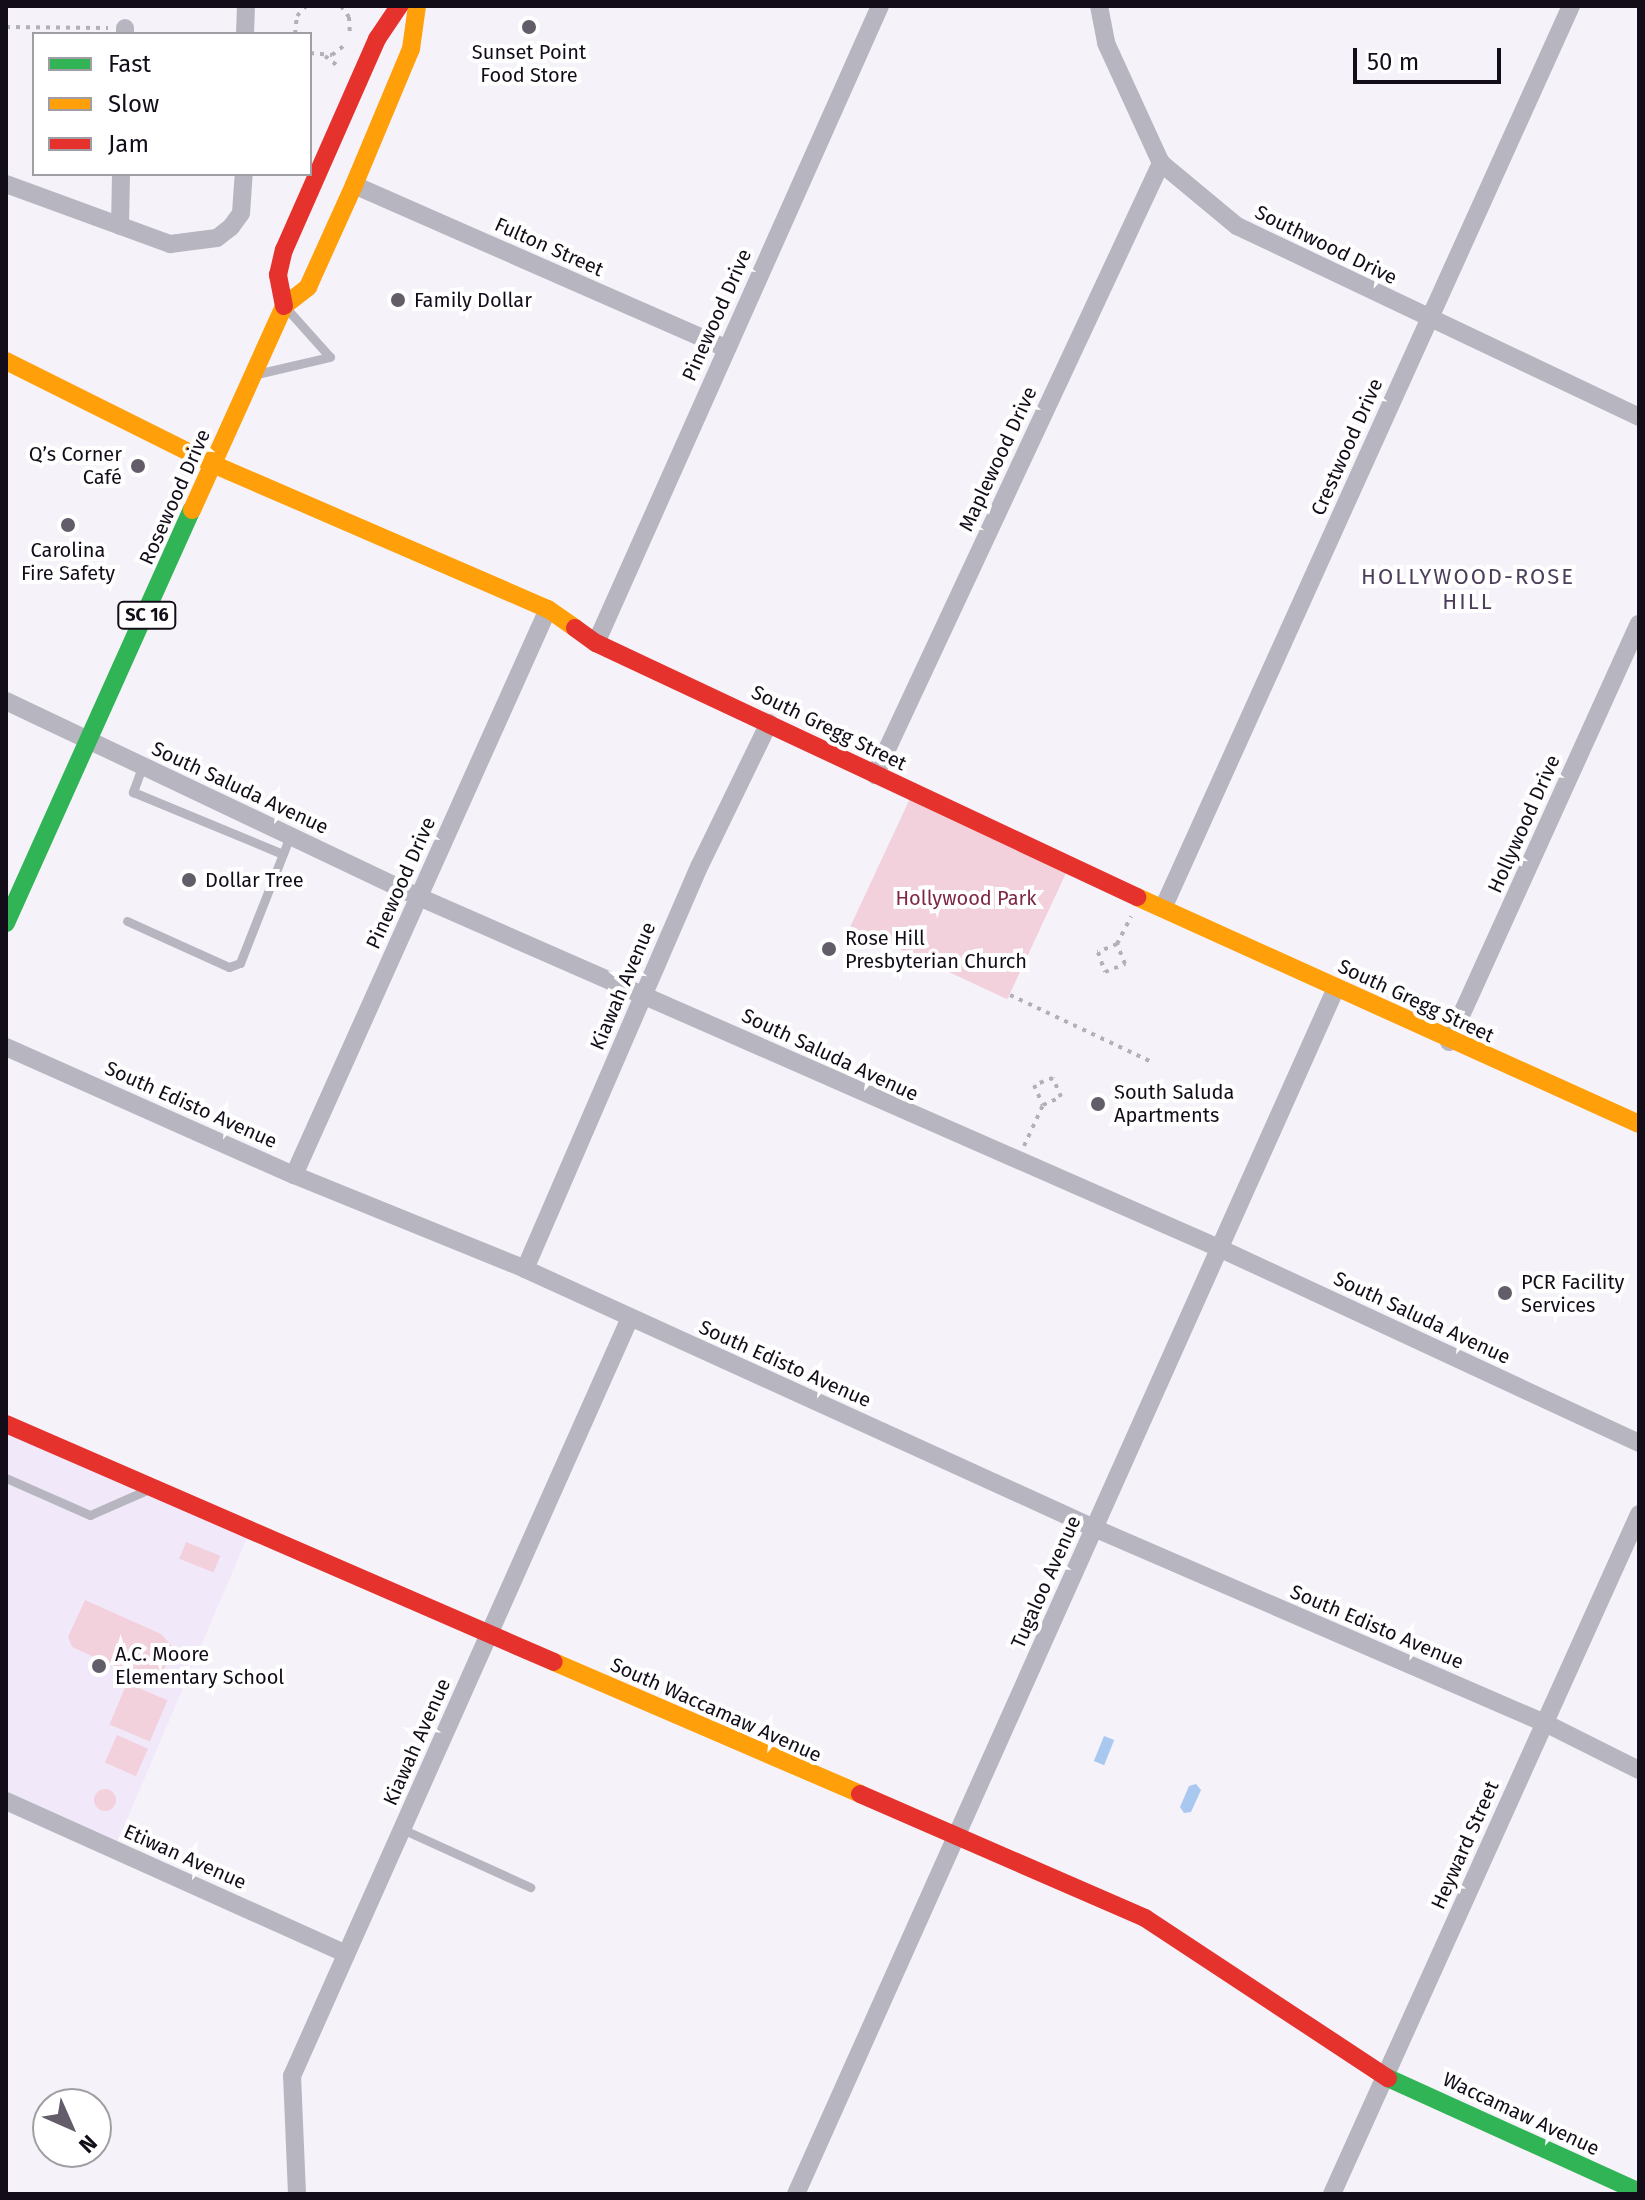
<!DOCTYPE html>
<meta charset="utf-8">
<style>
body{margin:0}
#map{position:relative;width:1645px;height:2200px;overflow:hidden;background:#f6f2fa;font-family:"Fira Sans",sans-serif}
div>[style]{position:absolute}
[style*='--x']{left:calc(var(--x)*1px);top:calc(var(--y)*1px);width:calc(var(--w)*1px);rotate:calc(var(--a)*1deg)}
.built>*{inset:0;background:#f1e9fa}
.green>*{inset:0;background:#f3d1dc;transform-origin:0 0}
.round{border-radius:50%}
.water>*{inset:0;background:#a8c8f0;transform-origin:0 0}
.path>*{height:4px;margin-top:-2px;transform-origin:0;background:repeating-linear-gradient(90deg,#b2b1b9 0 4px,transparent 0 10px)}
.lane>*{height:9px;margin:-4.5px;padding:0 4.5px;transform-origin:4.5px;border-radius:4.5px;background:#b7b6c0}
.street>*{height:18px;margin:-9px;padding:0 9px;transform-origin:9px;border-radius:9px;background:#b7b6c0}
.fast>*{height:18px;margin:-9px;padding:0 9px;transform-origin:9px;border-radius:9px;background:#30b455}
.slow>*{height:18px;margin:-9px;padding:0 9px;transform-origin:9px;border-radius:9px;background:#ff9f0a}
.jam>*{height:18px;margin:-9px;padding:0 9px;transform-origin:9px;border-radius:9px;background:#e5322d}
.dots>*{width:22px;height:22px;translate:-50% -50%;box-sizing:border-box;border:4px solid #fff;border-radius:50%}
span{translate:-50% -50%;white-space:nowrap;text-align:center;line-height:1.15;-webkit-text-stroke:8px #fff;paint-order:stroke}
.shield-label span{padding:2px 6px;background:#fff;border:2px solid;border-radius:6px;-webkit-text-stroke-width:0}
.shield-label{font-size:18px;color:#130d19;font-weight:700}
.poi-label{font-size:20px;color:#130d19}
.left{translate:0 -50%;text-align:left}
.right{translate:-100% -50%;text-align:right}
.street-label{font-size:20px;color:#130d19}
.park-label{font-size:20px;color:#7f2846}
.neighbourhood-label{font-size:22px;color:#4d3f5b;letter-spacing:2px}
.frame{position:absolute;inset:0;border:8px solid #130d19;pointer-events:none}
.legend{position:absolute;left:32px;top:32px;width:280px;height:144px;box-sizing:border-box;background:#fff;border:2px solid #a19ea3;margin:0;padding:10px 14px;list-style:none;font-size:24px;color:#130d19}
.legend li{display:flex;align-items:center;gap:16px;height:40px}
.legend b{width:40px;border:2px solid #a19ea3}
.north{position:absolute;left:32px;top:2088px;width:80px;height:80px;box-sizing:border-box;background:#fff;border:2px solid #a19ea3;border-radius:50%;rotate:135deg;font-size:22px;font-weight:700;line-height:32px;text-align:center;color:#130d19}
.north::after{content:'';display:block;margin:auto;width:28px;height:36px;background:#625d68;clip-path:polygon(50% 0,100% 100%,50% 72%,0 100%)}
.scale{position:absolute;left:1353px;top:48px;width:148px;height:36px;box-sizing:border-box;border:4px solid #130d19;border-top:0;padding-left:10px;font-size:24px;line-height:28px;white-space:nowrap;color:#130d19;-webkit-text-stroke:6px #fff;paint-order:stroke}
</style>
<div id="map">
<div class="built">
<i style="clip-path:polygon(6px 1424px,250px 1531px,114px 1850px,6px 1801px)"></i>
</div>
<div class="green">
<i style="left:913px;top:792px;width:173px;height:148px;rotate:25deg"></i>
<i style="left:186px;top:1542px;width:37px;height:18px;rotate:22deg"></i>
<i style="clip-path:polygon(85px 1600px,161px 1634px,174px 1648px,157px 1685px,72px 1647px,68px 1637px)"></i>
<i style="left:127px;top:1683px;width:44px;height:45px;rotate:23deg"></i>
<i style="left:117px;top:1735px;width:34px;height:30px;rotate:24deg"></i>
<i class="round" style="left:94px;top:1789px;width:22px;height:22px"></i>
</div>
<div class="water">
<i style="left:1104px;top:1736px;width:11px;height:27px;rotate:22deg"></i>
<i style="clip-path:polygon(1196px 1784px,1201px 1790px,1191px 1812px,1184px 1813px,1180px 1807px,1189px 1786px)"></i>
</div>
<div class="path">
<i style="--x:341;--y:6;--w:14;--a:54"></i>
<i style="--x:349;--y:17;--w:19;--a:87"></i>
<i style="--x:6;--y:27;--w:102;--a:0.6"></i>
<i style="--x:295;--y:34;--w:18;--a:-84"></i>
<i style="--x:297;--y:16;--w:13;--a:-48"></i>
<i style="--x:310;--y:53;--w:22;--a:5"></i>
<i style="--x:332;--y:55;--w:18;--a:-38"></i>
<i style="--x:325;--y:56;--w:18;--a:38"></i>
<i style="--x:1117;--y:944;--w:21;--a:157"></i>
<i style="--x:1098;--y:952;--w:21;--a:71"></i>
<i style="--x:1105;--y:972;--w:22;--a:-22"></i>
<i style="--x:1125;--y:964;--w:22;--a:-112"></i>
<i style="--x:1117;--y:944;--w:31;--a:-63"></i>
<i style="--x:1010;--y:995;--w:157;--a:25.3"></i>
<i style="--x:1024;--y:1146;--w:45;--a:-65.1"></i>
<i style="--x:1043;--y:1105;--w:20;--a:-24"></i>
<i style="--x:1061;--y:1097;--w:21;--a:-113"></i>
<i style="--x:1053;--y:1078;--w:20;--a:160"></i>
<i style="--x:1034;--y:1085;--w:22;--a:66"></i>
</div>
<div class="lane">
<i style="--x:287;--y:309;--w:64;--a:48.1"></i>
<i style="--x:261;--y:373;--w:71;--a:-13.1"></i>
<i style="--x:142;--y:767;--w:27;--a:110"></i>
<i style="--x:133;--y:792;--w:162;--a:22.5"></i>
<i style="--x:127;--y:921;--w:112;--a:24.3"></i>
<i style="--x:229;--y:967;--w:12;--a:-20"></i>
<i style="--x:240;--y:963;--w:136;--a:-68.5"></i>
<i style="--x:6;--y:1478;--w:92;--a:23.8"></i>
<i style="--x:90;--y:1515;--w:60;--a:-23.6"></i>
<i style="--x:402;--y:1829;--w:141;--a:24.4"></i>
</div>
<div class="street">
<i style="--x:1099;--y:6;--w:38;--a:79"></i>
<i style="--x:1106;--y:43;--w:132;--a:65.4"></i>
<i style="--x:1161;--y:163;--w:99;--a:39.7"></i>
<i style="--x:1237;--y:226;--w:445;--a:25.4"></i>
<i style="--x:125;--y:34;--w:6;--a:-90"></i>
<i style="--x:245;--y:34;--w:28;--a:-88"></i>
<i style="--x:6;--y:184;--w:175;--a:20.1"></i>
<i style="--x:170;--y:244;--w:47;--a:-7.3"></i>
<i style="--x:217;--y:238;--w:18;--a:-38"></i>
<i style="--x:231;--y:227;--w:17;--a:-54"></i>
<i style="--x:241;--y:213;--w:39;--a:-86"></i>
<i style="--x:354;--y:185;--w:405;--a:23.7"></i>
<i style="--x:120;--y:226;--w:52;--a:-88.9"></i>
<i style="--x:596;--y:643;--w:697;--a:-65.97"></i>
<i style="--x:6;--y:701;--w:457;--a:25.4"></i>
<i style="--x:419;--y:897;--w:874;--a:23.69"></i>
<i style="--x:1219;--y:1248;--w:463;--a:24.9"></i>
<i style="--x:875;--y:775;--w:676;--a:-64.95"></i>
<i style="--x:1164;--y:906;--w:988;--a:-65.67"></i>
<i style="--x:1449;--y:1042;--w:459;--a:-65.6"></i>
<i style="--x:6;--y:1047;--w:315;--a:24"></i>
<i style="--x:294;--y:1175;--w:249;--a:22.1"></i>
<i style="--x:525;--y:1269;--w:625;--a:24.47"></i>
<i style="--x:1094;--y:1528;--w:491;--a:23.4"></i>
<i style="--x:1545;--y:1723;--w:105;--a:26.6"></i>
<i style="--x:294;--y:1175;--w:620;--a:-65.83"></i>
<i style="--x:525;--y:1269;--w:440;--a:-66.6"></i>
<i style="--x:700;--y:865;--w:158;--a:-64.1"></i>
<i style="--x:6;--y:1801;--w:373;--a:24.2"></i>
<i style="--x:297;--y:2194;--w:118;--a:-92.4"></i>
<i style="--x:292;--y:2076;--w:830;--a:-65.97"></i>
<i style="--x:796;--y:2194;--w:1321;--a:-65.88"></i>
<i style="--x:1332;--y:2194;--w:746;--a:-65.7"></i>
</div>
<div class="fast">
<i style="--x:6;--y:923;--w:453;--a:-65.8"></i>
<i style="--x:1388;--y:2078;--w:276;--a:24.4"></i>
</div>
<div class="slow">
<i style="--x:6;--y:361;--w:233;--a:26.5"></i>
<i style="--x:215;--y:465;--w:363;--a:23.4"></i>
<i style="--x:548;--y:609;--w:33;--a:35"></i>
<i style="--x:192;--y:510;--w:224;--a:-65.7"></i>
<i style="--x:284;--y:306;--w:31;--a:-38"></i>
<i style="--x:308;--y:287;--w:112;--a:-65.7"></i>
<i style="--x:354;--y:185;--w:147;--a:-67.3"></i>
<i style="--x:411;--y:49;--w:43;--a:-82.1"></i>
<i style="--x:1137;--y:897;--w:551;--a:24.33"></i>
<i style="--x:554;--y:1662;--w:333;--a:23.3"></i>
</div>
<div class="jam">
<i style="--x:284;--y:306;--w:32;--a:-101"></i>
<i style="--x:278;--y:275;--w:26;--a:-77"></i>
<i style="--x:284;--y:250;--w:231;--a:-66.2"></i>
<i style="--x:377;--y:39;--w:40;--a:-56"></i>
<i style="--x:575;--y:628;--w:26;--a:36"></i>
<i style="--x:596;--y:643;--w:598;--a:25.15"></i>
<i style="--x:6;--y:1424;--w:597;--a:23.48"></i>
<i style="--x:860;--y:1794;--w:311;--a:23.5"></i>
<i style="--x:1145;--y:1918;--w:291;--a:33.4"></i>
</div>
<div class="dots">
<i style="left:529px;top:27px;background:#625d68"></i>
<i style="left:398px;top:300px;background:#625d68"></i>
<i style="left:138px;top:466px;background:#625d68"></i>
<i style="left:68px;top:525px;background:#625d68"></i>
<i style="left:189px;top:880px;background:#625d68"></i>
<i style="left:829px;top:949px;background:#625d68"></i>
<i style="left:1098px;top:1104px;background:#625d68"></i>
<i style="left:1505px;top:1293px;background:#625d68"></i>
<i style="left:99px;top:1666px;background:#625d68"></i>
</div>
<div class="shield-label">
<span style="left:147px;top:615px">SC 16</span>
</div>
<div class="poi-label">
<span style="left:529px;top:64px">Sunset Point<br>Food Store</span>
<span class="left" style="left:414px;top:300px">Family Dollar</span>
<span class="right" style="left:122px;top:466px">Q’s Corner<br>Café</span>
<span style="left:68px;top:562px">Carolina<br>Fire Safety</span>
<span class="left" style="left:205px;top:880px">Dollar Tree</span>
<span class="left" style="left:845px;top:950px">Rose Hill<br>Presbyterian Church</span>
<span class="left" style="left:1114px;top:1104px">South Saluda<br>Apartments</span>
<span class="left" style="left:1521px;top:1294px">PCR Facility<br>Services</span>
<span class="left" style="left:115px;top:1666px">A.C. Moore<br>Elementary School</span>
</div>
<div class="street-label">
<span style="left:1326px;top:245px;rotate:26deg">Southwood Drive</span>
<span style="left:549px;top:247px;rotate:24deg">Fulton Street</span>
<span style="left:717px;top:315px;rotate:-66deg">Pinewood Drive</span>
<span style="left:1347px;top:447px;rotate:-66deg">Crestwood Drive</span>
<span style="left:998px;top:459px;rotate:-65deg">Maplewood Drive</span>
<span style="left:175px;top:497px;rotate:-66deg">Rosewood Drive</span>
<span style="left:829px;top:728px;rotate:26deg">South Gregg Street</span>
<span style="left:240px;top:788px;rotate:25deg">South Saluda Avenue</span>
<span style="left:1524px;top:824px;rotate:-66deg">Hollywood Drive</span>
<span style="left:401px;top:883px;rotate:-66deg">Pinewood Drive</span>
<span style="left:623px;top:986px;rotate:-67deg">Kiawah Avenue</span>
<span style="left:1416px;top:1001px;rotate:25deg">South Gregg Street</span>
<span style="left:830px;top:1055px;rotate:25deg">South Saluda Avenue</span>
<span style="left:191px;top:1105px;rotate:24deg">South Edisto Avenue</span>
<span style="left:1422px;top:1318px;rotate:25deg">South Saluda Avenue</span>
<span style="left:785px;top:1364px;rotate:24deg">South Edisto Avenue</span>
<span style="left:1046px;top:1582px;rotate:-66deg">Tugaloo Avenue</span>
<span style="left:1377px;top:1627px;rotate:23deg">South Edisto Avenue</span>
<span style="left:716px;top:1710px;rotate:24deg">South Waccamaw Avenue</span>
<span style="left:417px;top:1742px;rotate:-66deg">Kiawah Avenue</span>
<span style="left:1465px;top:1845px;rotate:-66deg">Heyward Street</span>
<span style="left:185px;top:1857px;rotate:24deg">Etiwan Avenue</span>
<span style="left:1521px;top:2114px;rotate:25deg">Waccamaw Avenue</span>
</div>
<div class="park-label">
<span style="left:966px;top:898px">Hollywood Park</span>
</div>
<div class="neighbourhood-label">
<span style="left:1468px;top:589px">HOLLYWOOD-ROSE<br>HILL</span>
</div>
<div class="frame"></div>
<ul class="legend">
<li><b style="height:10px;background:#30b455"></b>Fast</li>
<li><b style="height:10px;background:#ff9f0a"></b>Slow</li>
<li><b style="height:10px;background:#e5322d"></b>Jam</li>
</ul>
<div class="north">N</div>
<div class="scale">50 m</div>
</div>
